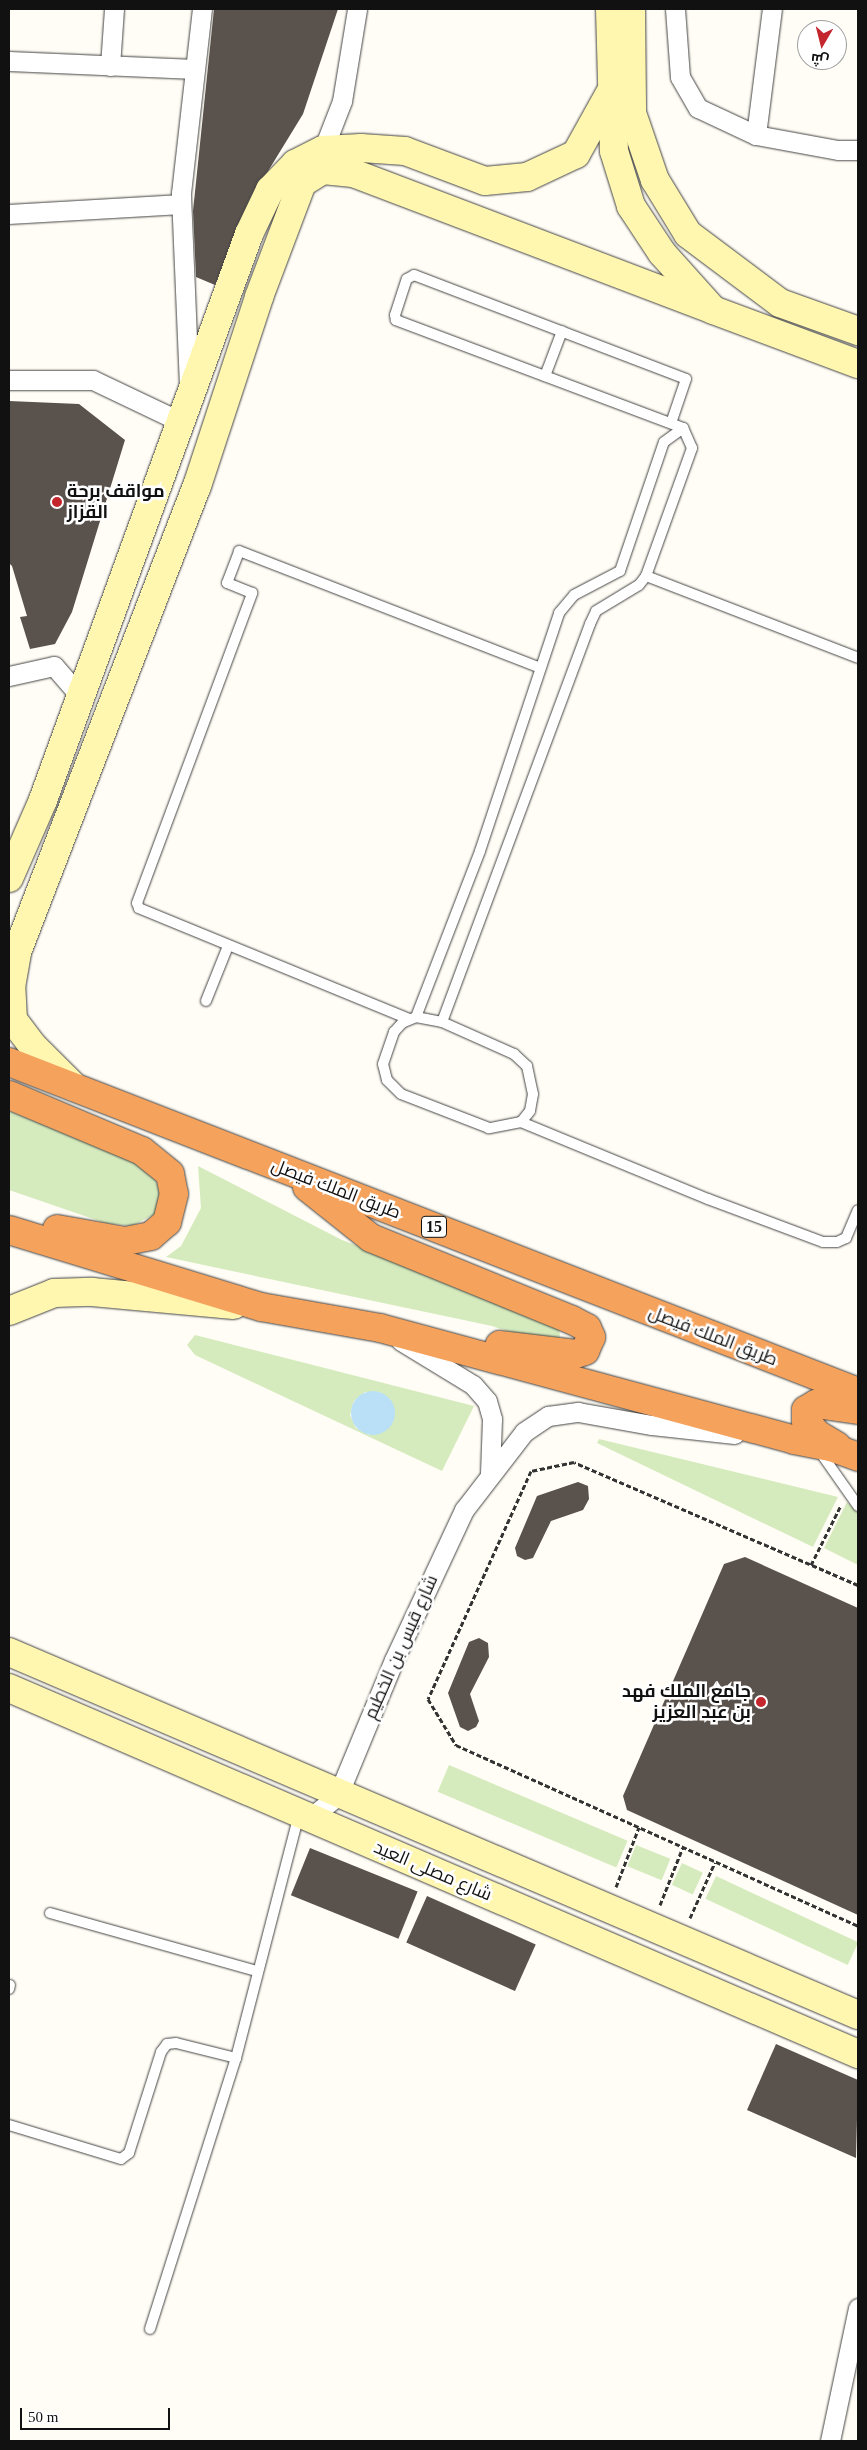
<!DOCTYPE html>
<meta charset="utf-8">
<style>
body{margin:0}
#map{position:relative;width:867px;height:2450px;overflow:hidden;background:#fffdf5;font-family:"Times New Roman",Cairo,serif}
div>[style]{position:absolute}
[style*='--x']{left:calc(var(--x)*1px);top:calc(var(--y)*1px);width:calc(var(--w)*1px);rotate:calc(var(--a)*1deg)}
.green>*{inset:0;background:#d5ebbd;transform-origin:0 0}
.water>*{inset:0;background:#b9e0f7}
.round{border-radius:50%}
.building>*{inset:0;background:#5a524d;transform-origin:0 0}
.path>*{height:3px;margin-top:-1.5px;transform-origin:0;background:repeating-linear-gradient(90deg,#333 0 5px,transparent 0 7.5px)}
.roads{filter:drop-shadow(0 0 1px #444) drop-shadow(0 0 1px #444)}
.lane>*{height:10px;margin:-5px;padding:0 5px;transform-origin:5px;border-radius:5px;background:#fff}
.street>*{height:19px;margin:-9.5px;padding:0 9.5px;transform-origin:9.5px;border-radius:9.5px;background:#fff}
.secondary>*{height:28px;margin:-14px;padding:0 14px;transform-origin:14px;border-radius:14px;background:#fff6b0}
.highway>*{height:28px;margin:-14px;padding:0 14px;transform-origin:14px;border-radius:14px;background:#f5a25d}
.dots>*{width:14px;height:14px;translate:-50% -50%;box-sizing:border-box;border:2px solid #fff;border-radius:50%}
span{translate:-50% -50%;white-space:nowrap;text-align:center;line-height:1.15;-webkit-text-stroke:5px #fff;paint-order:stroke}
.shield-label span{padding:1px 4px;background:#fff;border:1px solid;border-radius:4px;-webkit-text-stroke-width:0}
.shield-label{font-size:16px;color:#111;font-weight:700}
.poi-label{font-size:18px;color:#111;font-weight:700}
.left{translate:0 -50%;text-align:left}
.right{translate:-100% -50%;text-align:right}
.street-label{font-size:18px;color:#111}
.frame{position:absolute;inset:0;border:10px solid #111;pointer-events:none}
.north{position:absolute;left:797px;top:20px;width:50px;height:50px;box-sizing:border-box;background:#fff;border:1px solid #a0a0a0;border-radius:50%;rotate:188deg;font-size:14px;font-weight:700;line-height:20px;text-align:center;color:#111}
.north::after{content:'';display:block;margin:auto;width:18px;height:22px;background:#c4262e;clip-path:polygon(50% 0,100% 100%,50% 72%,0 100%)}
.scale{position:absolute;left:20px;top:2408px;width:150px;height:22px;box-sizing:border-box;border:2px solid #111;border-top:0;padding-left:6px;font-size:15px;line-height:18px;white-space:nowrap;color:#111;-webkit-text-stroke:4px #fff;paint-order:stroke}
</style>
<div id="map">
<div class="green">
<i style="clip-path:polygon(9px 1111px,148px 1167px,162px 1193px,155px 1214px,132px 1226px,105px 1223px,9px 1190px)"></i>
<i style="clip-path:polygon(198px 1166px,342px 1240px,487px 1295px,559px 1327px,560px 1338px,557px 1342px,546px 1344px,492px 1326px,166px 1257px,181px 1246px,201px 1208px)"></i>
<i style="clip-path:polygon(evenodd,195px 1335px,474px 1406px,442px 1471px,195px 1355px,187px 1345px,195px 1335px,365px 1392px,380px 1392px,391px 1400px,369px 1435px,356px 1428px,350px 1415px,354px 1401px,365px 1392px)"></i>
<i style="clip-path:polygon(599px 1439px,838px 1497px,813px 1547px,597px 1443px)"></i>
<i style="clip-path:polygon(847px 1502px,858px 1513px,858px 1565px,824px 1548px)"></i>
<i style="left:449px;top:1765px;width:194px;height:29px;rotate:23deg"></i>
<i style="left:636px;top:1845px;width:37px;height:23px;rotate:22deg"></i>
<i style="left:682px;top:1863px;width:23px;height:24px;rotate:25deg"></i>
<i style="left:716px;top:1876px;width:157px;height:25px;rotate:25deg"></i>
</div>
<div class="water">
<i class="round" style="left:351px;top:1391px;width:44px;height:44px"></i>
</div>
<div class="building">
<i style="clip-path:polygon(214px 9px,338px 9px,303px 114px,262px 181px,215px 285px,196px 277px,193px 211px)"></i>
<i style="clip-path:polygon(9px 401px,79px 404px,125px 440px,72px 612px,55px 644px,30px 649px,20px 617px,27px 616px,12px 566px,9px 563px)"></i>
<i style="clip-path:polygon(578px 1482px,588px 1486px,589px 1499px,583px 1510px,551px 1521px,533px 1558px,525px 1560px,517px 1556px,515px 1548px,537px 1496px)"></i>
<i style="clip-path:polygon(745px 1557px,858px 1608px,858px 1915px,627px 1810px,623px 1796px,724px 1564px)"></i>
<i style="clip-path:polygon(479px 1638px,488px 1643px,489px 1657px,470px 1694px,479px 1721px,476px 1727px,468px 1731px,460px 1727px,448px 1693px,469px 1642px)"></i>
<i style="left:310px;top:1848px;width:116px;height:51px;rotate:22deg"></i>
<i style="left:427px;top:1896px;width:119px;height:51px;rotate:24deg"></i>
<i style="clip-path:polygon(776px 2044px,858px 2080px,856px 2158px,747px 2110px)"></i>
</div>
<div class="path">
<i style="--x:811;--y:1565;--w:67;--a:-63.4"></i>
<i style="--x:858;--y:1585;--w:309;--a:-156.6"></i>
<i style="--x:574;--y:1462;--w:44;--a:168.2"></i>
<i style="--x:531;--y:1471;--w:250;--a:114.3"></i>
<i style="--x:428;--y:1699;--w:54;--a:58.7"></i>
<i style="--x:456;--y:1745;--w:441;--a:24.2"></i>
<i style="--x:616;--y:1887;--w:64;--a:-69"></i>
<i style="--x:660;--y:1905;--w:62;--a:-68.4"></i>
<i style="--x:690;--y:1918;--w:61;--a:-65.9"></i>
</div>
<div class="roads">
<div class="lane">
<i style="--x:545;--y:376;--w:48;--a:-69.3"></i>
<i style="--x:646;--y:576;--w:227;--a:21.1"></i>
<i style="--x:206;--y:1001;--w:59;--a:-68.2"></i>
<i style="--x:416;--y:1017;--w:178;--a:-68.9"></i>
<i style="--x:480;--y:851;--w:251;--a:-71.6"></i>
<i style="--x:559;--y:613;--w:23;--a:-50"></i>
<i style="--x:574;--y:595;--w:52;--a:-27.6"></i>
<i style="--x:620;--y:571;--w:136;--a:-71.2"></i>
<i style="--x:664;--y:442;--w:24;--a:-36"></i>
<i style="--x:416;--y:1017;--w:26;--a:11"></i>
<i style="--x:442;--y:1022;--w:79;--a:24"></i>
<i style="--x:514;--y:1054;--w:18;--a:43"></i>
<i style="--x:527;--y:1066;--w:29;--a:78"></i>
<i style="--x:533;--y:1094;--w:17;--a:100"></i>
<i style="--x:530;--y:1111;--w:14;--a:129"></i>
<i style="--x:521;--y:1122;--w:33;--a:169"></i>
<i style="--x:489;--y:1128;--w:94;--a:-158.9"></i>
<i style="--x:401;--y:1094;--w:20;--a:-135"></i>
<i style="--x:387;--y:1080;--w:16;--a:-104"></i>
<i style="--x:383;--y:1064;--w:34;--a:-71"></i>
<i style="--x:394;--y:1032;--w:12;--a:-48"></i>
<i style="--x:402;--y:1023;--w:15;--a:-23"></i>
<i style="--x:409;--y:1019;--w:292;--a:-157.7"></i>
<i style="--x:139;--y:908;--w:5;--a:-112"></i>
<i style="--x:137;--y:903;--w:331;--a:-69.6"></i>
<i style="--x:252;--y:593;--w:27;--a:-158"></i>
<i style="--x:227;--y:583;--w:34;--a:-69"></i>
<i style="--x:239;--y:551;--w:323;--a:21.2"></i>
<i style="--x:442;--y:1022;--w:425;--a:-69.6"></i>
<i style="--x:590;--y:624;--w:14;--a:-65"></i>
<i style="--x:596;--y:611;--w:50;--a:-31.2"></i>
<i style="--x:639;--y:585;--w:11;--a:-52"></i>
<i style="--x:646;--y:576;--w:136;--a:-70.2"></i>
<i style="--x:692;--y:448;--w:22;--a:-114"></i>
<i style="--x:683;--y:428;--w:307;--a:-159.4"></i>
<i style="--x:396;--y:320;--w:5;--a:-101"></i>
<i style="--x:395;--y:315;--w:38;--a:-72"></i>
<i style="--x:407;--y:279;--w:8;--a:-30"></i>
<i style="--x:414;--y:275;--w:291;--a:20.9"></i>
<i style="--x:686;--y:379;--w:46;--a:108.8"></i>
<i style="--x:521;--y:1122;--w:202;--a:22.4"></i>
<i style="--x:708;--y:1199;--w:123;--a:20.5"></i>
<i style="--x:823;--y:1242;--w:14;--a:0"></i>
<i style="--x:837;--y:1242;--w:10;--a:-24"></i>
<i style="--x:846;--y:1238;--w:30;--a:-67"></i>
<i style="--x:818;--y:1449;--w:70;--a:54.9"></i>
<i style="--x:50;--y:1913;--w:215;--a:15.7"></i>
<i style="--x:9;--y:1989;--w:4;--a:-76"></i>
<i style="--x:9;--y:2125;--w:117;--a:16.9"></i>
<i style="--x:121;--y:2159;--w:10;--a:-37"></i>
<i style="--x:129;--y:2153;--w:106;--a:-72.4"></i>
<i style="--x:161;--y:2052;--w:10;--a:-53"></i>
<i style="--x:167;--y:2044;--w:9;--a:-6"></i>
<i style="--x:176;--y:2043;--w:62;--a:14"></i>
<i style="--x:150;--y:2329;--w:284;--a:-72.4"></i>
<i style="--x:236;--y:2058;--w:252;--a:-75.5"></i>
</div>
<div class="street">
<i style="--x:675;--y:9;--w:68;--a:85.8"></i>
<i style="--x:680;--y:77;--w:36;--a:60"></i>
<i style="--x:698;--y:108;--w:64;--a:25"></i>
<i style="--x:756;--y:135;--w:83;--a:10.4"></i>
<i style="--x:838;--y:150;--w:20;--a:0"></i>
<i style="--x:9;--y:61;--w:186;--a:2.5"></i>
<i style="--x:110;--y:66;--w:57;--a:-86"></i>
<i style="--x:756;--y:135;--w:127;--a:-82.8"></i>
<i style="--x:323;--y:150;--w:53;--a:-68.8"></i>
<i style="--x:342;--y:101;--w:93;--a:-80.7"></i>
<i style="--x:9;--y:214;--w:172;--a:-3.3"></i>
<i style="--x:9;--y:380;--w:84;--a:0"></i>
<i style="--x:93;--y:380;--w:98;--a:25.5"></i>
<i style="--x:189;--y:386;--w:193;--a:-92.4"></i>
<i style="--x:181;--y:193;--w:185;--a:-83.5"></i>
<i style="--x:9;--y:676;--w:46;--a:-12.5"></i>
<i style="--x:54;--y:666;--w:40;--a:49"></i>
<i style="--x:401;--y:1341;--w:84;--a:31.4"></i>
<i style="--x:473;--y:1385;--w:21;--a:49"></i>
<i style="--x:487;--y:1401;--w:19;--a:74"></i>
<i style="--x:492;--y:1419;--w:54;--a:92.1"></i>
<i style="--x:310;--y:1818;--w:36;--a:-39"></i>
<i style="--x:338;--y:1795;--w:146;--a:-67.5"></i>
<i style="--x:394;--y:1660;--w:166;--a:-65"></i>
<i style="--x:464;--y:1510;--w:98;--a:-52.4"></i>
<i style="--x:524;--y:1432;--w:29;--a:-34"></i>
<i style="--x:548;--y:1416;--w:30;--a:-8"></i>
<i style="--x:578;--y:1412;--w:75;--a:10"></i>
<i style="--x:652;--y:1425;--w:83;--a:6.2"></i>
<i style="--x:830;--y:2441;--w:136;--a:-78.1"></i>
</div>
<div class="secondary">
<i style="--x:610;--y:9;--w:142;--a:88.4"></i>
<i style="--x:614;--y:151;--w:58;--a:72.8"></i>
<i style="--x:631;--y:206;--w:56;--a:56.6"></i>
<i style="--x:662;--y:253;--w:76;--a:48.2"></i>
<i style="--x:713;--y:310;--w:155;--a:20.4"></i>
<i style="--x:631;--y:9;--w:104;--a:89.4"></i>
<i style="--x:632;--y:113;--w:71;--a:71.1"></i>
<i style="--x:655;--y:180;--w:63;--a:58.6"></i>
<i style="--x:688;--y:234;--w:115;--a:36.9"></i>
<i style="--x:780;--y:303;--w:83;--a:19.7"></i>
<i style="--x:9;--y:878;--w:85;--a:-66.4"></i>
<i style="--x:43;--y:800;--w:602;--a:-70"></i>
<i style="--x:249;--y:234;--w:49;--a:-64.5"></i>
<i style="--x:270;--y:190;--w:36;--a:-46"></i>
<i style="--x:295;--y:164;--w:31;--a:-27"></i>
<i style="--x:323;--y:150;--w:38;--a:-3"></i>
<i style="--x:361;--y:148;--w:44;--a:3.9"></i>
<i style="--x:405;--y:151;--w:85;--a:20.6"></i>
<i style="--x:485;--y:181;--w:42;--a:-5.4"></i>
<i style="--x:527;--y:177;--w:54;--a:-25.1"></i>
<i style="--x:576;--y:154;--w:70;--a:-60.9"></i>
<i style="--x:74;--y:1087;--w:59;--a:-135"></i>
<i style="--x:32;--y:1045;--w:31;--a:-127"></i>
<i style="--x:13;--y:1020;--w:33;--a:-93"></i>
<i style="--x:11;--y:987;--w:36;--a:-80"></i>
<i style="--x:17;--y:952;--w:500;--a:-68.9"></i>
<i style="--x:197;--y:486;--w:199;--a:-71.8"></i>
<i style="--x:259;--y:297;--w:122;--a:-69.3"></i>
<i style="--x:302;--y:183;--w:25;--a:-32"></i>
<i style="--x:323;--y:170;--w:30;--a:6"></i>
<i style="--x:353;--y:173;--w:385;--a:20.8"></i>
<i style="--x:9;--y:1311;--w:48;--a:-21.8"></i>
<i style="--x:54;--y:1293;--w:38;--a:-2"></i>
<i style="--x:92;--y:1292;--w:142;--a:5.3"></i>
<i style="--x:9;--y:1652;--w:923;--a:23.15"></i>
<i style="--x:9;--y:1688;--w:925;--a:23.32"></i>
</div>
<div class="highway">
<i style="--x:9;--y:1062;--w:911;--a:21.24"></i>
<i style="--x:9;--y:1095;--w:144;--a:22.8"></i>
<i style="--x:142;--y:1151;--w:36;--a:39"></i>
<i style="--x:170;--y:1174;--w:20;--a:79"></i>
<i style="--x:174;--y:1194;--w:29;--a:104"></i>
<i style="--x:167;--y:1222;--w:21;--a:139"></i>
<i style="--x:151;--y:1236;--w:26;--a:169"></i>
<i style="--x:125;--y:1241;--w:69;--a:-170"></i>
<i style="--x:307;--y:1187;--w:82;--a:38.6"></i>
<i style="--x:371;--y:1238;--w:217;--a:22.2"></i>
<i style="--x:572;--y:1320;--w:17;--a:28"></i>
<i style="--x:587;--y:1328;--w:10;--a:66"></i>
<i style="--x:591;--y:1337;--w:15;--a:113"></i>
<i style="--x:585;--y:1351;--w:9;--a:162"></i>
<i style="--x:576;--y:1354;--w:77;--a:-173.2"></i>
<i style="--x:9;--y:1230;--w:264;--a:17"></i>
<i style="--x:261;--y:1307;--w:121;--a:10"></i>
<i style="--x:380;--y:1328;--w:429;--a:15.1"></i>
<i style="--x:794;--y:1440;--w:38;--a:11"></i>
<i style="--x:831;--y:1447;--w:29;--a:20"></i>
<i style="--x:837;--y:1446;--w:23;--a:-149"></i>
<i style="--x:817;--y:1434;--w:17;--a:-130"></i>
<i style="--x:806;--y:1421;--w:11;--a:-90"></i>
<i style="--x:806;--y:1410;--w:12;--a:-31"></i>
<i style="--x:816;--y:1404;--w:42;--a:8.1"></i>
</div>
</div>
<div class="dots">
<i style="left:57px;top:502px;background:#c4262e"></i>
<i style="left:761px;top:1702px;background:#c4262e"></i>
</div>
<div class="shield-label">
<span style="left:434px;top:1227px">15</span>
</div>
<div class="poi-label">
<span class="left" style="left:67px;top:502px">مواقف برحة<br>القزاز</span>
<span class="right" style="left:751px;top:1702px">جامع الملك فهد<br>بن عبد العزيز</span>
</div>
<div class="street-label">
<span style="left:336px;top:1189px;rotate:21deg">طريق الملك فيصل</span>
<span style="left:713px;top:1336px;rotate:21deg">طريق الملك فيصل</span>
<span style="left:401px;top:1647px;rotate:-66deg">شارع قيس بن الخطيم</span>
<span style="left:433px;top:1871px;rotate:23deg">شارع مصلى العيد</span>
</div>
<div class="frame"></div>
<div class="north">ش</div>
<div class="scale">50 m</div>
</div>
